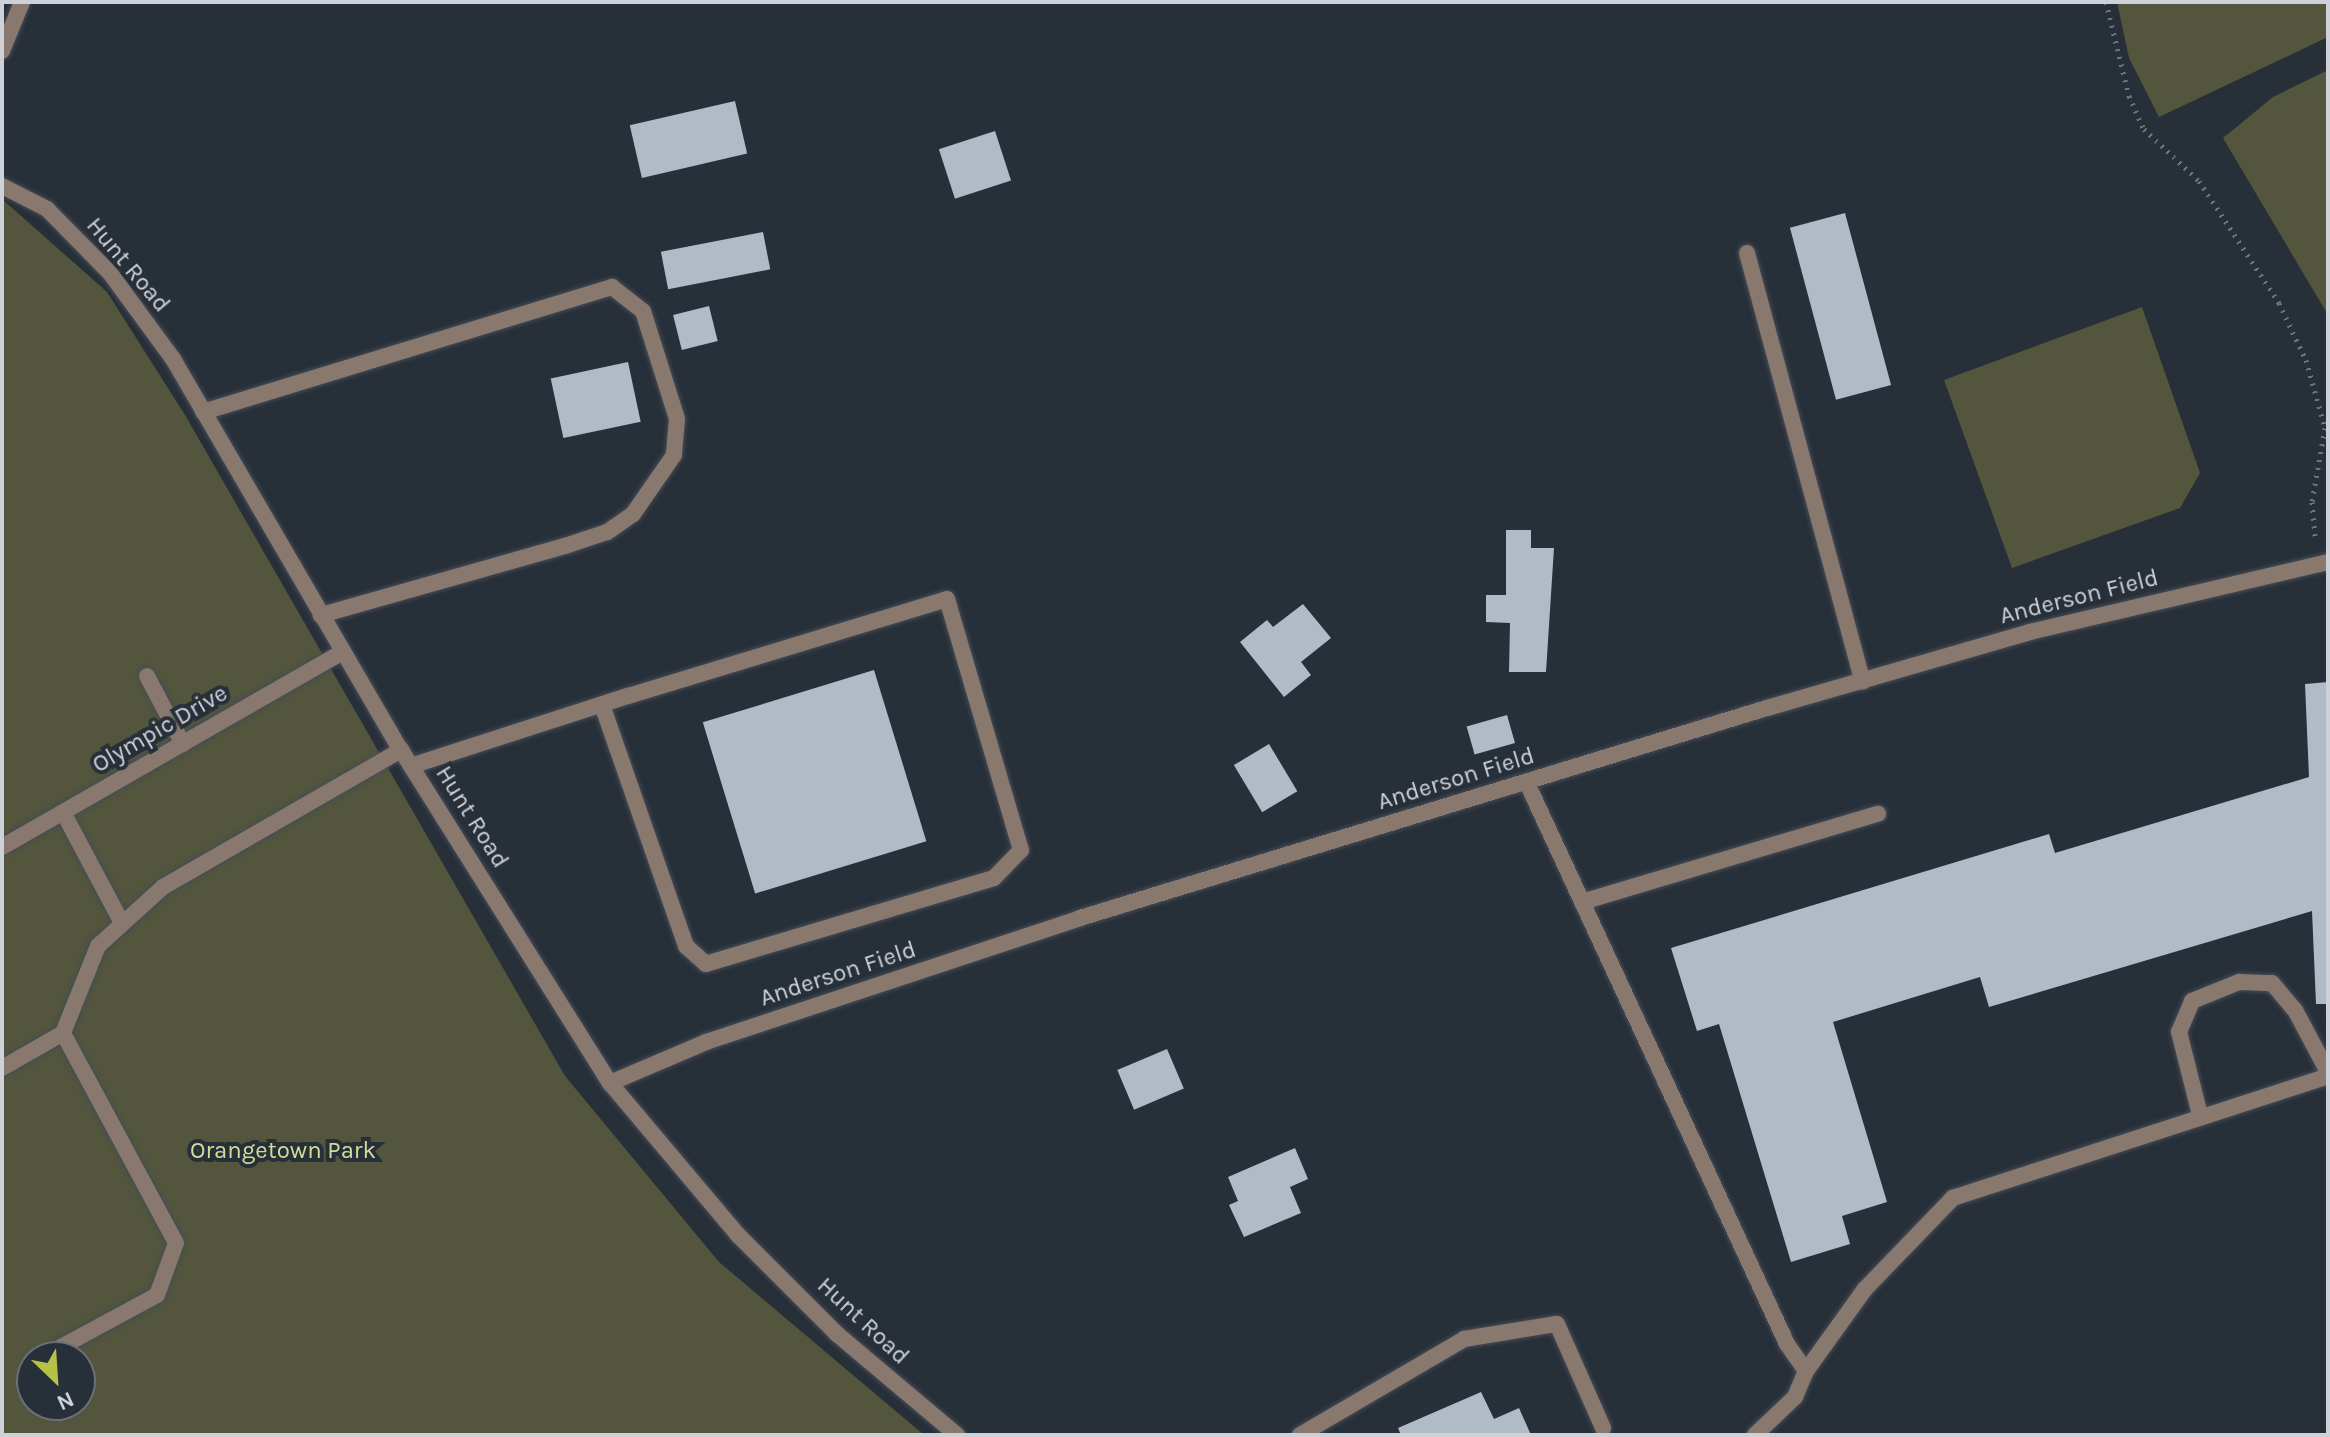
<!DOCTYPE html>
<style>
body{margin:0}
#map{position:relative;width:2330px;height:1437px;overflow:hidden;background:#272f39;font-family:Karla,sans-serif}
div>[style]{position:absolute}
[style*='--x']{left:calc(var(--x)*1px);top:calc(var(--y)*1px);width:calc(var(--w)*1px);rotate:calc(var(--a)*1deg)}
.green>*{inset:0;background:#53563d}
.building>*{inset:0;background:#b1bbc8;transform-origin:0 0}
.path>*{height:5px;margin-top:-2.5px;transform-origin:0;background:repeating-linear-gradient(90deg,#6d747c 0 2px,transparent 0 8px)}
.roads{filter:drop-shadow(0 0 2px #454c56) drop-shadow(0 0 2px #454c56)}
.service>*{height:16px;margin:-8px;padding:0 8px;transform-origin:8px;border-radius:8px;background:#89786e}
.minor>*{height:16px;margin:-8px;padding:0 8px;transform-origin:8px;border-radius:8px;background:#89786e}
span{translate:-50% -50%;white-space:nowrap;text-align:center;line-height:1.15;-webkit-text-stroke:8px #272f39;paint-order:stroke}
.street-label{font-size:24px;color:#cdd2d9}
.park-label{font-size:24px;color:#d3db97}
.frame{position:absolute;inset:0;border:4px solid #cdd2d9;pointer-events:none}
.north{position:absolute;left:16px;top:1341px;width:80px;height:80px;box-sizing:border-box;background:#272f39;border:2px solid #697079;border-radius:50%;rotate:155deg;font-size:22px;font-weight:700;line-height:32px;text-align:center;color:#cdd2d9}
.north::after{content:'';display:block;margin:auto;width:28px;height:36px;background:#b6c149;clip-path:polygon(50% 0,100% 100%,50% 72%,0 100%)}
</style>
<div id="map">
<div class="green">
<i style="clip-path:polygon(2117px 2px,2328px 2px,2328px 37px,2159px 117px,2129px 58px)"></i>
<i style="clip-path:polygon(2328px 70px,2328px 315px,2223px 138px,2273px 97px)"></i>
<i style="clip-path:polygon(evenodd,2px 199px,107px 292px,185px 415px,565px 1076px,719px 1262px,924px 1435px,2px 1435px,2px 199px,32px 1357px,80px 1357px,80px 1405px,32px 1405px,32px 1357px)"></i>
<i style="clip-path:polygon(2142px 307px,2200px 473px,2180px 508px,2012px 568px,1944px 380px)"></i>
</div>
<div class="building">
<i style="left:735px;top:101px;width:54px;height:108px;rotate:77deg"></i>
<i style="left:995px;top:131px;width:52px;height:59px;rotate:72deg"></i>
<i style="left:1845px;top:213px;width:178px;height:57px;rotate:75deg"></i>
<i style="left:763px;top:232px;width:38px;height:104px;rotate:79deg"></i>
<i style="left:709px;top:306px;width:36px;height:37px;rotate:76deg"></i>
<i style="left:628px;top:362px;width:61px;height:79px;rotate:78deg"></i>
<i style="clip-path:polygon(1506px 530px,1531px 530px,1531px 548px,1554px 548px,1546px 672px,1509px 672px,1510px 623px,1486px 622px,1486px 595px,1506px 595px)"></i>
<i style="clip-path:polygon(1303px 604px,1331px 638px,1301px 662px,1311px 675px,1284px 697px,1240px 642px,1267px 620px,1273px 627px)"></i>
<i style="left:874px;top:670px;width:179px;height:179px;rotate:73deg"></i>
<i style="clip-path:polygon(2328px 682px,2328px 1004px,2316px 1004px,2312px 911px,1989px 1007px,1980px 977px,1833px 1022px,1887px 1202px,1842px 1216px,1850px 1244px,1791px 1262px,1719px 1024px,1697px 1031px,1671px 948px,2049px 834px,2055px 853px,2309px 777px,2305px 684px)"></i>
<i style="left:1507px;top:715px;width:29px;height:42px;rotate:74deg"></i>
<i style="left:1269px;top:744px;width:55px;height:41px;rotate:59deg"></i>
<i style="left:1167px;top:1049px;width:43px;height:54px;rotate:67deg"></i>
<i style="clip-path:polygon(1295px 1148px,1308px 1179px,1290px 1187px,1301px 1213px,1244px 1237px,1229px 1205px,1238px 1201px,1228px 1177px)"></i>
<i style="clip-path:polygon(1481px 1392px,1494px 1419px,1519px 1408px,1531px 1435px,1401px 1435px,1398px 1428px)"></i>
</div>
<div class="path">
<i style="--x:2106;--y:2;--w:97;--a:76.3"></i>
<i style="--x:2129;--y:96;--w:36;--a:66"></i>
<i style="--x:2144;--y:129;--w:76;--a:43.4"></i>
<i style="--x:2199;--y:181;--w:146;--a:56.7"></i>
<i style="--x:2279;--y:303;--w:63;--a:64.7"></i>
<i style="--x:2306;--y:360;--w:71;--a:74.4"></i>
<i style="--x:2325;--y:428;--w:75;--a:100"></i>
<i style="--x:2312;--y:502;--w:38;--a:85"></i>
</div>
<div class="roads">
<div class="service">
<i style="--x:2;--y:51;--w:53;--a:-67.8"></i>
<i style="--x:1747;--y:253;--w:444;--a:74.9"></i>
<i style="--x:203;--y:412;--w:428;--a:-17"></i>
<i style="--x:612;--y:287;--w:39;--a:38"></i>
<i style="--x:643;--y:311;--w:113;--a:72.5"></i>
<i style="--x:677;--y:419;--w:36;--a:95"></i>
<i style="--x:674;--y:455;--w:72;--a:124.8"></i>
<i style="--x:633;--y:514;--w:32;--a:145"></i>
<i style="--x:607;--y:532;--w:44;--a:161.6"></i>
<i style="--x:565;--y:546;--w:254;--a:164.2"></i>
<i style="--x:147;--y:676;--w:77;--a:62.1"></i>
<i style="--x:411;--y:766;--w:228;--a:-17.9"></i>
<i style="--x:628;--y:696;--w:333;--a:-16.9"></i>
<i style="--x:947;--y:599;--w:262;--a:73.6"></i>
<i style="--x:1021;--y:850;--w:39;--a:134"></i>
<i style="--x:994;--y:878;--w:301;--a:163.4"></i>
<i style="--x:706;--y:964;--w:27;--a:-138"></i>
<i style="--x:686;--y:946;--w:255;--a:-109.2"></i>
<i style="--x:1527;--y:783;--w:618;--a:65.13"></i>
<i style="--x:1787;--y:1344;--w:33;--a:55"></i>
<i style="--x:1806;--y:1371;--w:28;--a:113"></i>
<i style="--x:1795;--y:1397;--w:55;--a:136.5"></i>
<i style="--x:63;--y:812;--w:121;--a:62"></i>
<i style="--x:2;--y:847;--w:393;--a:-29.8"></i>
<i style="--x:1582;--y:902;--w:309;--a:-16.6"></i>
<i style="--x:2;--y:1068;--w:70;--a:-29.8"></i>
<i style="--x:610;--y:1083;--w:104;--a:-23.1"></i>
<i style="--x:706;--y:1042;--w:394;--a:-18.3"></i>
<i style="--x:1080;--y:918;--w:718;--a:-17"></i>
<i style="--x:1767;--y:708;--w:274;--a:-16.1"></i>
<i style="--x:2030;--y:632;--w:306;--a:-13.2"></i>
<i style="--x:2200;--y:1115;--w:86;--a:-104.2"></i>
<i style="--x:2179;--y:1032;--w:34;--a:-67"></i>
<i style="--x:2192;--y:1001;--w:51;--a:-22"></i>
<i style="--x:2239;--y:982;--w:33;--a:2"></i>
<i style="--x:2272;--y:983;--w:35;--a:50"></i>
<i style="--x:2295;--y:1010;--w:70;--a:62"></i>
<i style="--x:59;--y:1348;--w:111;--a:-28.4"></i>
<i style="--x:157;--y:1295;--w:55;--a:-69.9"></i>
<i style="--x:176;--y:1243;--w:238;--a:-118.3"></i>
<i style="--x:63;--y:1033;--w:94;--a:-68.1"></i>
<i style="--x:98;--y:946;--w:88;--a:-42.2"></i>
<i style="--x:163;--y:887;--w:275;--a:-29.9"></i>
<i style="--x:1806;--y:1371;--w:101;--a:-54.3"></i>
<i style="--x:1865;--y:1289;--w:127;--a:-46"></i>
<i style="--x:1953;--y:1198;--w:394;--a:-18"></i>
<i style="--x:1300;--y:1435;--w:190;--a:-30.3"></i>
<i style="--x:1464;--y:1339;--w:94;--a:-9.2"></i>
<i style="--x:1557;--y:1324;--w:114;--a:66.1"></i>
</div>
<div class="minor">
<i style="--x:2;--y:186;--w:51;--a:27.1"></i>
<i style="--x:47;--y:209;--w:90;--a:45.5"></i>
<i style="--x:110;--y:273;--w:107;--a:53.8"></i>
<i style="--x:173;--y:359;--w:453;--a:59.8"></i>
<i style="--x:401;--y:750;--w:393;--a:57.9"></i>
<i style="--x:610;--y:1083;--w:199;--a:49.9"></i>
<i style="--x:738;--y:1235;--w:140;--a:45"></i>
<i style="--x:837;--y:1334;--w:157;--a:40.1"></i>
</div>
</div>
<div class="street-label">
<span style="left:128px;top:265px;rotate:50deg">Hunt Road</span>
<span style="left:2079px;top:597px;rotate:-14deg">Anderson Field</span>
<span style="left:160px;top:729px;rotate:-30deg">Olympic Drive</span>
<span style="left:1456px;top:779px;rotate:-17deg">Anderson Field</span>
<span style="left:472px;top:817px;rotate:58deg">Hunt Road</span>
<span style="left:838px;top:974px;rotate:-18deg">Anderson Field</span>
<span style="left:863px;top:1321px;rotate:43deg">Hunt Road</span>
</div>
<div class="park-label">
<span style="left:283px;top:1151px">Orangetown Park</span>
</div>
<div class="frame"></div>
<div class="north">N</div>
</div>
